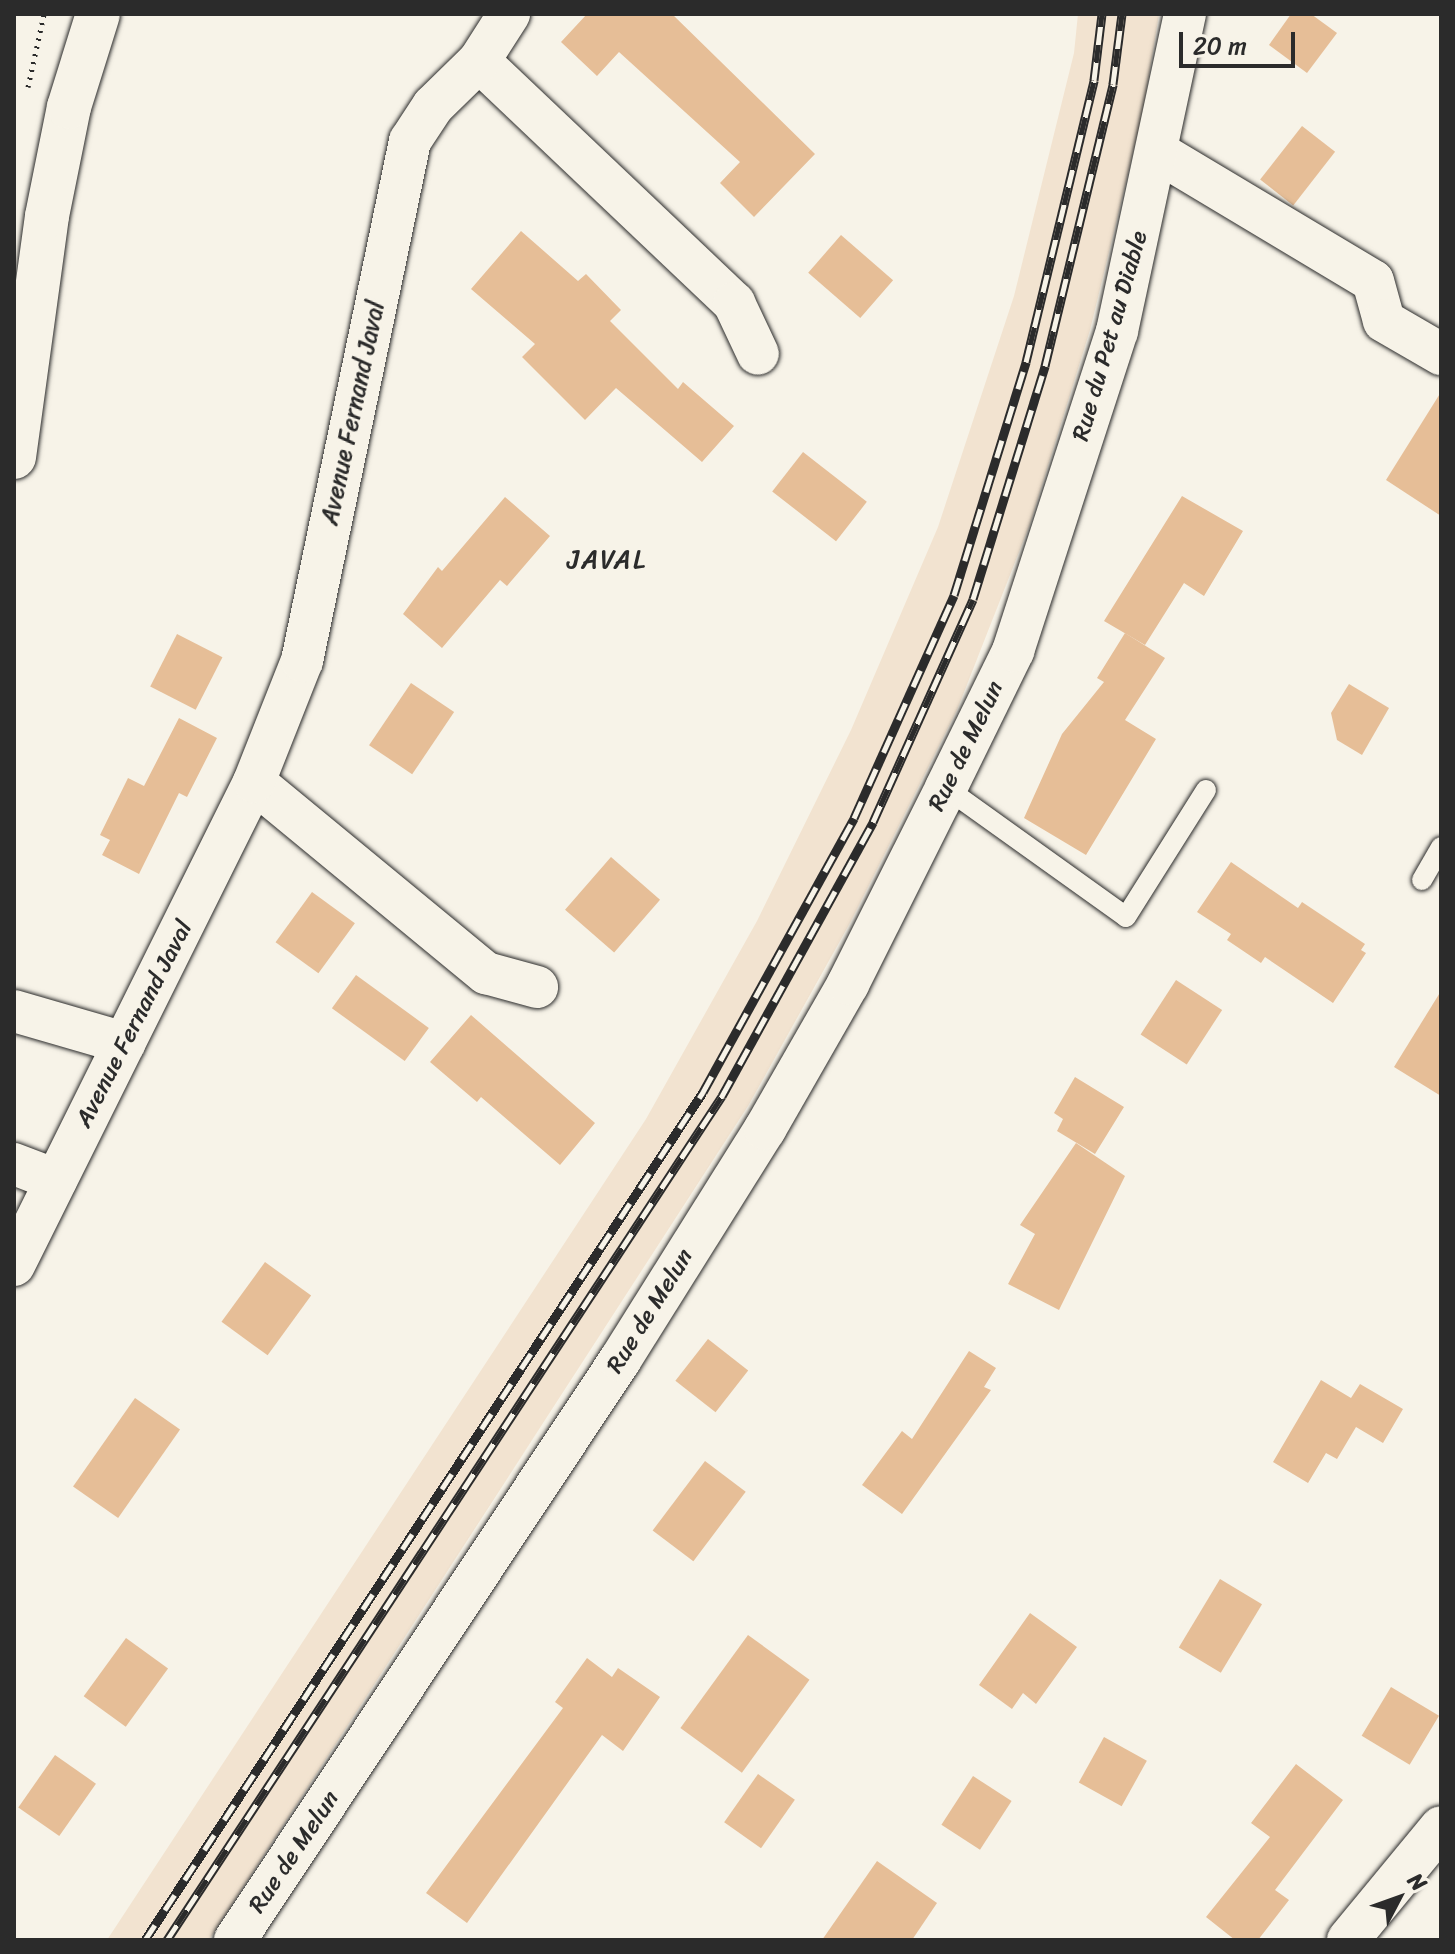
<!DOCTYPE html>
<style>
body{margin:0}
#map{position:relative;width:1455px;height:1954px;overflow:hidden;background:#f7f3e8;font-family:Sriracha,sans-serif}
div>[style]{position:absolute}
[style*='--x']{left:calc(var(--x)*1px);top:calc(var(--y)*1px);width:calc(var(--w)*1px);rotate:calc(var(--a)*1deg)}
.built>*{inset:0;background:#f2e3d0}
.building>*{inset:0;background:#e6be97;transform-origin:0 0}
.path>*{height:5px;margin-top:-2.5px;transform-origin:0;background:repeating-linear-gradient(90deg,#2b2b2b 0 2px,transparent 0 8px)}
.roads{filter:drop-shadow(0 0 2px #2b2b2b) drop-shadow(0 0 2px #2b2b2b)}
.lane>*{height:20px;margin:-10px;padding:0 10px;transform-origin:10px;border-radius:10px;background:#f7f3e8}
.street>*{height:42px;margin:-21px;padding:0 21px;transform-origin:21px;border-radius:21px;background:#f7f3e8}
.secondary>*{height:44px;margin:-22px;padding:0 22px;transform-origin:22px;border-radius:22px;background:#f7f3e8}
.rail>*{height:9px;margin-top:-4.5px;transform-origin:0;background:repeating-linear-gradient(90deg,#f7f3e8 0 18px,#2b2b2b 0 36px);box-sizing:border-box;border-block:2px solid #2b2b2b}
span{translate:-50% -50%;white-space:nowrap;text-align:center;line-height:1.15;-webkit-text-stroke:6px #f7f3e8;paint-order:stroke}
.street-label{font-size:24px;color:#2b2b2b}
.neighbourhood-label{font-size:26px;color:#2b2b2b;letter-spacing:2px}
.frame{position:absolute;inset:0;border:16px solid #2b2b2b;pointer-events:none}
.north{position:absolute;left:1359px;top:1858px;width:80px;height:80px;-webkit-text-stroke:6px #f7f3e8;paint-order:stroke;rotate:49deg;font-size:22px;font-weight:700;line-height:32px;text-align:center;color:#2b2b2b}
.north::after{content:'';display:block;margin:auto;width:28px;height:36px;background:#2b2b2b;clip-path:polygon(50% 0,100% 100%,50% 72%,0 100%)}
.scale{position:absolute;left:1179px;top:32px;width:116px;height:36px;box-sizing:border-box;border:4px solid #2b2b2b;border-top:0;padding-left:10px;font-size:24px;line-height:28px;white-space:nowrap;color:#2b2b2b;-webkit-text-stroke:6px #f7f3e8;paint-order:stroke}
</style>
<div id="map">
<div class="built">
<i style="clip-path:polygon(1078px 14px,1159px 14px,1143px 112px,1090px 330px,1030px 524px,957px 710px,850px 923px,748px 1106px,209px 1940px,107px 1940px,646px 1119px,757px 921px,851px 730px,938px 527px,1014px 296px,1074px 53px)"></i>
</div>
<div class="building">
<i style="clip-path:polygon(587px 14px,672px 14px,815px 154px,754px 217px,720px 183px,740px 162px,619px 52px,597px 76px,561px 42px)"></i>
<i style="clip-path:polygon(1291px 14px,1311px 14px,1337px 33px,1307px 73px,1269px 45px)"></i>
<i style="left:1302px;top:126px;width:42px;height:68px;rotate:38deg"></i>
<i style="clip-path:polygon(521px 231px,578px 281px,586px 274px,621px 310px,610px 321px,678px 389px,683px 382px,734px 426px,702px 462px,616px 388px,585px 420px,522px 357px,535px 344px,471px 289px)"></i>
<i style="left:841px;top:235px;width:69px;height:50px;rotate:41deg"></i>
<i style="clip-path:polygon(1441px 392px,1441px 516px,1386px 480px)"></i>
<i style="left:803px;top:452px;width:81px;height:50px;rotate:38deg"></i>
<i style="clip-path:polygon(1182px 496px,1243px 531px,1204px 596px,1184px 583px,1145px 645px,1104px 621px)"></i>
<i style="clip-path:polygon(505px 497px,550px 536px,507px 586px,500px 580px,442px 648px,403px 614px,438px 567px,442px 571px)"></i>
<i style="clip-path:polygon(1125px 633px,1165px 658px,1125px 720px,1156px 739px,1086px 855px,1024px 818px,1062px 734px,1104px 682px,1097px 678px)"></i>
<i style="left:177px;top:634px;width:51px;height:59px;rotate:27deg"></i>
<i style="left:411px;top:683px;width:52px;height:75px;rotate:34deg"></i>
<i style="clip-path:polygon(1349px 684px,1389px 708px,1362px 755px,1337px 740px,1331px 713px)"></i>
<i style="clip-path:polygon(179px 718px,217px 738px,187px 797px,179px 793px,139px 874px,102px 855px,110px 840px,100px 835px,128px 778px,144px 786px)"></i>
<i style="left:611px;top:857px;width:65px;height:70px;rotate:41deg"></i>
<i style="clip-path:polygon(1231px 862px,1298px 908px,1302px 902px,1365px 944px,1361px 950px,1366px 953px,1333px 1003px,1265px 957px,1261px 963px,1227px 940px,1231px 934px,1197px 912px)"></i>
<i style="left:312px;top:892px;width:53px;height:62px;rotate:36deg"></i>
<i style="left:356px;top:975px;width:90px;height:41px;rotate:36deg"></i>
<i style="left:1176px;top:980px;width:55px;height:65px;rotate:33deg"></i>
<i style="clip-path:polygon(1441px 991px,1441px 1096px,1394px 1067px)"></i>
<i style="clip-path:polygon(471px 1015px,595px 1123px,560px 1165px,481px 1097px,477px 1102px,430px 1062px)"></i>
<i style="clip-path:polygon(1075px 1077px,1124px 1107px,1095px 1154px,1057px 1131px,1063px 1119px,1054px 1113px)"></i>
<i style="clip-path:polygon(1076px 1143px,1125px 1176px,1059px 1310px,1008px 1284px,1035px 1234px,1020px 1225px)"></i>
<i style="left:265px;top:1262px;width:57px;height:74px;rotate:36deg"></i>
<i style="left:708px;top:1339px;width:51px;height:53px;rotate:38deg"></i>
<i style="clip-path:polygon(969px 1351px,996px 1368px,984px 1387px,991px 1390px,902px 1514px,862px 1485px,902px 1431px,912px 1439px)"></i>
<i style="clip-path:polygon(1321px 1380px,1351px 1398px,1360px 1384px,1403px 1409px,1383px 1443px,1356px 1427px,1337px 1459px,1326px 1453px,1308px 1483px,1273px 1462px)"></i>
<i style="left:135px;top:1398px;width:55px;height:108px;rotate:35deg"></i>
<i style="left:705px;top:1461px;width:51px;height:87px;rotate:37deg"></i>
<i style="left:1220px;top:1579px;width:49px;height:80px;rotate:31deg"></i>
<i style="clip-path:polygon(1030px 1613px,1077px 1647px,1036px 1704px,1023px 1693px,1012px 1709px,979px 1685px)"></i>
<i style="left:748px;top:1635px;width:76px;height:115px;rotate:36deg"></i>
<i style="left:126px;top:1638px;width:52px;height:72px;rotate:36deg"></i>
<i style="clip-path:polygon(587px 1658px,612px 1677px,618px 1668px,660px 1697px,623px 1751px,602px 1735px,467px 1923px,426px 1893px,563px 1708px,555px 1702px)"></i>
<i style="left:1391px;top:1687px;width:56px;height:57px;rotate:31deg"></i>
<i style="left:1104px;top:1737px;width:49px;height:52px;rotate:29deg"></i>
<i style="left:55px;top:1755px;width:50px;height:64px;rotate:35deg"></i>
<i style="clip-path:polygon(1296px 1764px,1343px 1800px,1275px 1890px,1289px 1900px,1258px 1940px,1235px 1940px,1206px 1917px,1270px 1837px,1251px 1823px)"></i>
<i style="left:758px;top:1774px;width:45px;height:59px;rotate:35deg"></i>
<i style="left:973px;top:1776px;width:46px;height:58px;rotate:33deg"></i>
<i style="clip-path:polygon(877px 1861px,937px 1903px,912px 1940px,822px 1940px)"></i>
</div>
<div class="path">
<i style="--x:28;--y:87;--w:75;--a:-77.6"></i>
</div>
<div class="roads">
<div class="lane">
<i style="--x:946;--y:788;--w:221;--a:35.6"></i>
<i style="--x:1126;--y:917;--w:150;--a:-57.8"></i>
<i style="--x:1422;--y:880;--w:38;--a:-60"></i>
</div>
<div class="street">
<i style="--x:479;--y:61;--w:352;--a:43.5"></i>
<i style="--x:734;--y:303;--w:56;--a:64.8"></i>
<i style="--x:1159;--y:153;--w:249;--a:30.9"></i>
<i style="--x:1373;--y:281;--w:41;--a:74.6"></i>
<i style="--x:1384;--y:321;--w:66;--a:30.1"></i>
<i style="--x:254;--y:782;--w:301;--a:39.5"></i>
<i style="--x:486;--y:973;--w:53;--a:15.4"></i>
<i style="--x:14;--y:1011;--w:115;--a:16.2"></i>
<i style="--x:14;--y:1164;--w:45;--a:20.9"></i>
<i style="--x:14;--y:1265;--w:539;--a:-63.58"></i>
<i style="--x:254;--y:782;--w:130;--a:-68.4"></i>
<i style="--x:302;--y:661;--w:531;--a:-78.27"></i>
<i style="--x:410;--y:141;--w:42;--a:-56.7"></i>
<i style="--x:433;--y:106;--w:64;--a:-44.4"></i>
<i style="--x:479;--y:61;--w:56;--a:-57.4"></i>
<i style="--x:235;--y:1940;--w:696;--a:-56.42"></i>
<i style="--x:620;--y:1360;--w:273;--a:-57.9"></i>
<i style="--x:765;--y:1129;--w:167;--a:-60.2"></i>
<i style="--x:848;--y:984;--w:219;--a:-63.4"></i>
<i style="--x:946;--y:788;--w:153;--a:-63.9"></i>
<i style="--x:1013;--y:651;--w:336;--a:-72"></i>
<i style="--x:1117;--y:331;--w:324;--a:-77.9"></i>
<i style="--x:1348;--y:1940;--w:146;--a:-50.5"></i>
</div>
<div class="secondary">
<i style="--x:14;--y:457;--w:243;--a:-82.2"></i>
<i style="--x:47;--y:216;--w:111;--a:-78.6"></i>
<i style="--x:69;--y:107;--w:97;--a:-72.7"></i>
</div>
</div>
<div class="rail">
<i style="--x:145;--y:1940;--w:1015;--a:-56.65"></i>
<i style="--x:703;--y:1092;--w:313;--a:-61.1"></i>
<i style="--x:854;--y:818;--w:244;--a:-65.8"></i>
<i style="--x:954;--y:595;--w:244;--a:-72.8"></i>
<i style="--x:1026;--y:362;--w:290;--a:-76.4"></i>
<i style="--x:1094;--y:80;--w:66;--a:-83.1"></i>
<i style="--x:167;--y:1940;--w:1010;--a:-56.67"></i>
<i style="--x:722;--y:1096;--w:313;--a:-61.1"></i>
<i style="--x:873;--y:822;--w:244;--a:-65.8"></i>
<i style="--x:973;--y:599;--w:244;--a:-72.8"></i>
<i style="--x:1045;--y:366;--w:290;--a:-76.4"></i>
<i style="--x:1113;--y:84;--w:71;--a:-82.7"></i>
</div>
<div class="street-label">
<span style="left:1110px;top:336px;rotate:-74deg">Rue du Pet au Diable</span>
<span style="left:353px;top:413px;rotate:-78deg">Avenue Fernand Javal</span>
<span style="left:966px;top:746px;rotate:-64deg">Rue de Melun</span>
<span style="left:134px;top:1024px;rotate:-63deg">Avenue Fernand Javal</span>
<span style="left:650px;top:1311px;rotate:-58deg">Rue de Melun</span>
<span style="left:294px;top:1852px;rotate:-56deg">Rue de Melun</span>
</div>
<div class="neighbourhood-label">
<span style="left:607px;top:560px">JAVAL</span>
</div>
<div class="frame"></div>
<div class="north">N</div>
<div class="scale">20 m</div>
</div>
